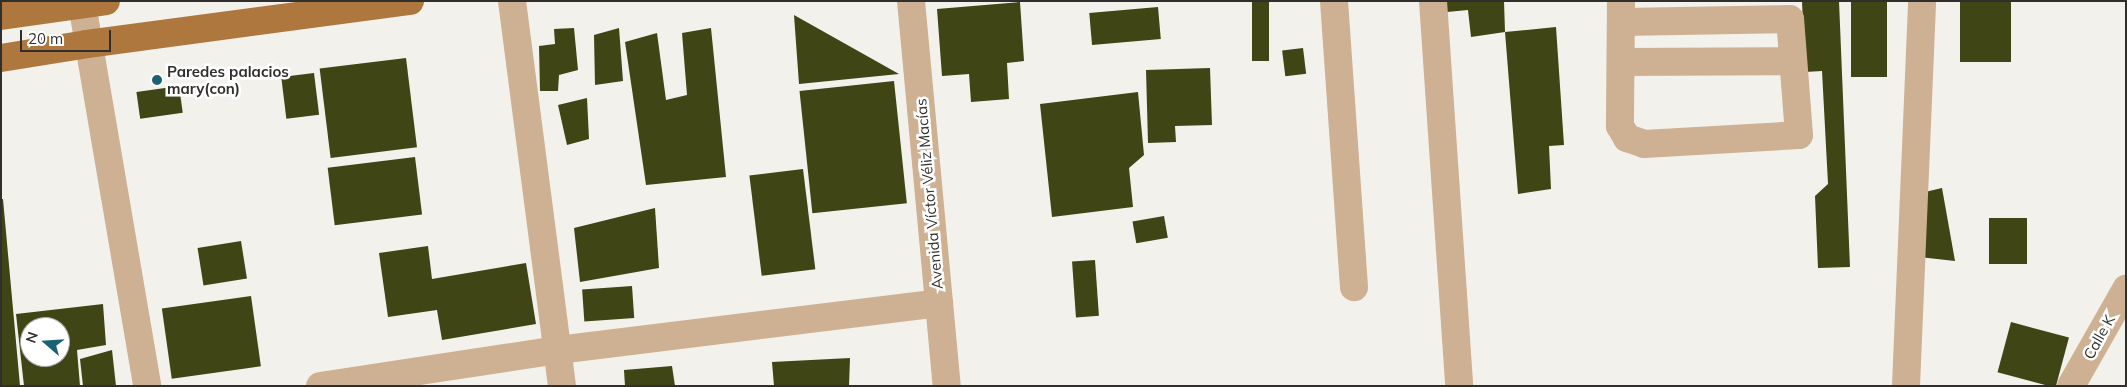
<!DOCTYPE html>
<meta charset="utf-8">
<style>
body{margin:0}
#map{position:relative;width:2127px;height:387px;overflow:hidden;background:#f3f1eb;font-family:Mulish,sans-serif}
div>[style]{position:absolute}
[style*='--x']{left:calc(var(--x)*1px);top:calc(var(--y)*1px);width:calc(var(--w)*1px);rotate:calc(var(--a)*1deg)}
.building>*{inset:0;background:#3f4514;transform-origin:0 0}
.minor>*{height:28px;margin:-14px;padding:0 14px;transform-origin:14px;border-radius:14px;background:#ceb093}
.major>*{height:28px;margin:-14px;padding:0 14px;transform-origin:14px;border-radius:14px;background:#ad773e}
.dots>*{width:14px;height:14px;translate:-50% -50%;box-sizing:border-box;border:2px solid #fff;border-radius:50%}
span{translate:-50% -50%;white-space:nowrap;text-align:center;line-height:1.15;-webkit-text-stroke:5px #fff;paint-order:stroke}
.poi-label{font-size:15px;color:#302f2d;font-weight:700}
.left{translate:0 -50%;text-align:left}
.street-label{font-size:15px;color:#302f2d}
.frame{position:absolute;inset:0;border:2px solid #302f2d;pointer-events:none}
.north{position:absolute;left:20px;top:317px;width:50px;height:50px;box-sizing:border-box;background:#fff;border:1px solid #acacab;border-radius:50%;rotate:289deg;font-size:14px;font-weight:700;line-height:20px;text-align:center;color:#302f2d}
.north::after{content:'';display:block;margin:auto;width:18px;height:22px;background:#1a6171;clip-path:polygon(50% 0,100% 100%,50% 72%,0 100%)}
.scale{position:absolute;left:20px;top:30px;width:91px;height:22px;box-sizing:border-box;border:2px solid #302f2d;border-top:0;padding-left:6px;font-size:15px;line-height:18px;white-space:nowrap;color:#302f2d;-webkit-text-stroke:4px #fff;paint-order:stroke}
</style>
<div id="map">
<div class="building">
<i style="left:1252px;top:1px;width:17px;height:60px"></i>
<i style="clip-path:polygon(1445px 1px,1504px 1px,1505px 32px,1471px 37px,1468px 10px,1447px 12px)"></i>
<i style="clip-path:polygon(1802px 1px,1839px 1px,1850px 267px,1818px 268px,1815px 196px,1828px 184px,1822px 71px,1805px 72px)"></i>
<i style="left:1851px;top:1px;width:36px;height:76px"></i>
<i style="left:1960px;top:1px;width:51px;height:61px"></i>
<i style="clip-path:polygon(1020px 2px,1024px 61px,1007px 63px,1009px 99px,971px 102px,969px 74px,942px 76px,937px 9px)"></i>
<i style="left:1158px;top:7px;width:32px;height:69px;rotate:85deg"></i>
<i style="clip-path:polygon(794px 15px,899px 74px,799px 84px)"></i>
<i style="clip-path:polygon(1556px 27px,1564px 145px,1549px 146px,1551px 189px,1518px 194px,1505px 32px)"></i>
<i style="clip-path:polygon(574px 28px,578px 70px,559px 75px,558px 91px,540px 91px,539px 46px,555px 44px,554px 29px)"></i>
<i style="clip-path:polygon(619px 28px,623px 81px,595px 85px,594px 35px)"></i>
<i style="clip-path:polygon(711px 28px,726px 177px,646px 185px,625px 42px,657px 33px,666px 100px,687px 95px,682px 33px)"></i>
<i style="left:1303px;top:48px;width:26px;height:21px;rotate:83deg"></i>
<i style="left:406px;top:58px;width:90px;height:87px;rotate:83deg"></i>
<i style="clip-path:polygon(1210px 68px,1212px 125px,1175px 126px,1176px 142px,1148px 143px,1146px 70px)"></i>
<i style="left:314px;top:73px;width:42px;height:33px;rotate:83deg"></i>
<i style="left:894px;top:81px;width:123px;height:95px;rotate:84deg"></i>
<i style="left:179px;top:86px;width:27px;height:43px;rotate:82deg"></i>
<i style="clip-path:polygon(1138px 92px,1144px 155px,1129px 168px,1133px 207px,1052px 217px,1040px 104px)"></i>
<i style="clip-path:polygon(587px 98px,589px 139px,567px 145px,558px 105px)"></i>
<i style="left:415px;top:157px;width:58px;height:88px;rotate:83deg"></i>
<i style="left:803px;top:169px;width:101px;height:54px;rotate:83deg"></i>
<i style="clip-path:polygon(1942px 188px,1955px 261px,1919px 257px,1925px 192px)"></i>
<i style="clip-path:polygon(1px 199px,3px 199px,20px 386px,1px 386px)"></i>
<i style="clip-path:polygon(655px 208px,659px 268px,580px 282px,574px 228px)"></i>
<i style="left:1164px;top:216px;width:22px;height:32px;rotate:80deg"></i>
<i style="left:1989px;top:218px;width:38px;height:46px"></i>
<i style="left:241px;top:241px;width:38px;height:44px;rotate:81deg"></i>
<i style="clip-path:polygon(428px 246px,432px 279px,526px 263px,536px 324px,442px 340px,437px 310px,388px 317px,379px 253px)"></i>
<i style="left:1095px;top:260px;width:56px;height:23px;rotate:86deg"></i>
<i style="left:632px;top:286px;width:32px;height:50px;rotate:86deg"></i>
<i style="left:251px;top:296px;width:71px;height:90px;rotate:82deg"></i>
<i style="clip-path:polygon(evenodd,103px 304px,106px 345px,77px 350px,80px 386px,24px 386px,16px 314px,103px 304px,30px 327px,60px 327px,60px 357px,30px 357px,30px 327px)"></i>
<i style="left:2011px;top:322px;width:60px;height:52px;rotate:15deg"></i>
<i style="clip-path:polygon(112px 350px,116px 386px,83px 386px,80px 359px)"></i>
<i style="clip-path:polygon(850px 358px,849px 386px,774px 386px,772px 362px)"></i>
<i style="clip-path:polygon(672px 366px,675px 386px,625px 386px,624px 370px)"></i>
</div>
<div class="minor">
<i style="--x:512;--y:1;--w:388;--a:82.6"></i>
<i style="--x:911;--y:1;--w:387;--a:84.7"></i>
<i style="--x:1334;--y:1;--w:287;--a:86"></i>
<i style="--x:1433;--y:1;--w:386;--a:86.1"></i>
<i style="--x:1621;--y:1;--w:125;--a:90.5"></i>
<i style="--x:1620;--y:126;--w:14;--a:60"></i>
<i style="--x:1627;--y:138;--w:18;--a:19"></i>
<i style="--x:1644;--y:144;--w:155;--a:-3.3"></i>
<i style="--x:1799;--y:135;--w:116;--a:-94.4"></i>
<i style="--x:1790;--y:19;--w:168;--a:179"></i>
<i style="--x:82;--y:4;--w:387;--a:80.3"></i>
<i style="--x:1621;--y:62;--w:172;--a:-0.3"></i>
<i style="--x:320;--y:386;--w:241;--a:-8.6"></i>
<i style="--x:558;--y:350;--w:384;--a:-7"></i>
<i style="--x:1906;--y:386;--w:385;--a:-87.6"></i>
<i style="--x:2071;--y:386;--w:112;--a:-60.4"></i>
</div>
<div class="major">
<i style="--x:1;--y:16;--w:106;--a:-8.1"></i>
<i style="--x:1;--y:58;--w:87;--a:-9.2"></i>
<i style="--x:87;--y:44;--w:326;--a:-7.6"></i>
</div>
<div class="dots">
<i style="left:157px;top:80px;background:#1a6171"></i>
</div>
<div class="poi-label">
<span class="left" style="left:167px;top:80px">Paredes palacios<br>mary(con)</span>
</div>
<div class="street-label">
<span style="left:929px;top:194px;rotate:-95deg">Avenida Víctor Véliz Macías</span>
<span style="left:2099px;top:337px;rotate:-61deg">Calle K</span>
</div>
<div class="frame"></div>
<div class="north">N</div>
<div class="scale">20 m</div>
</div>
